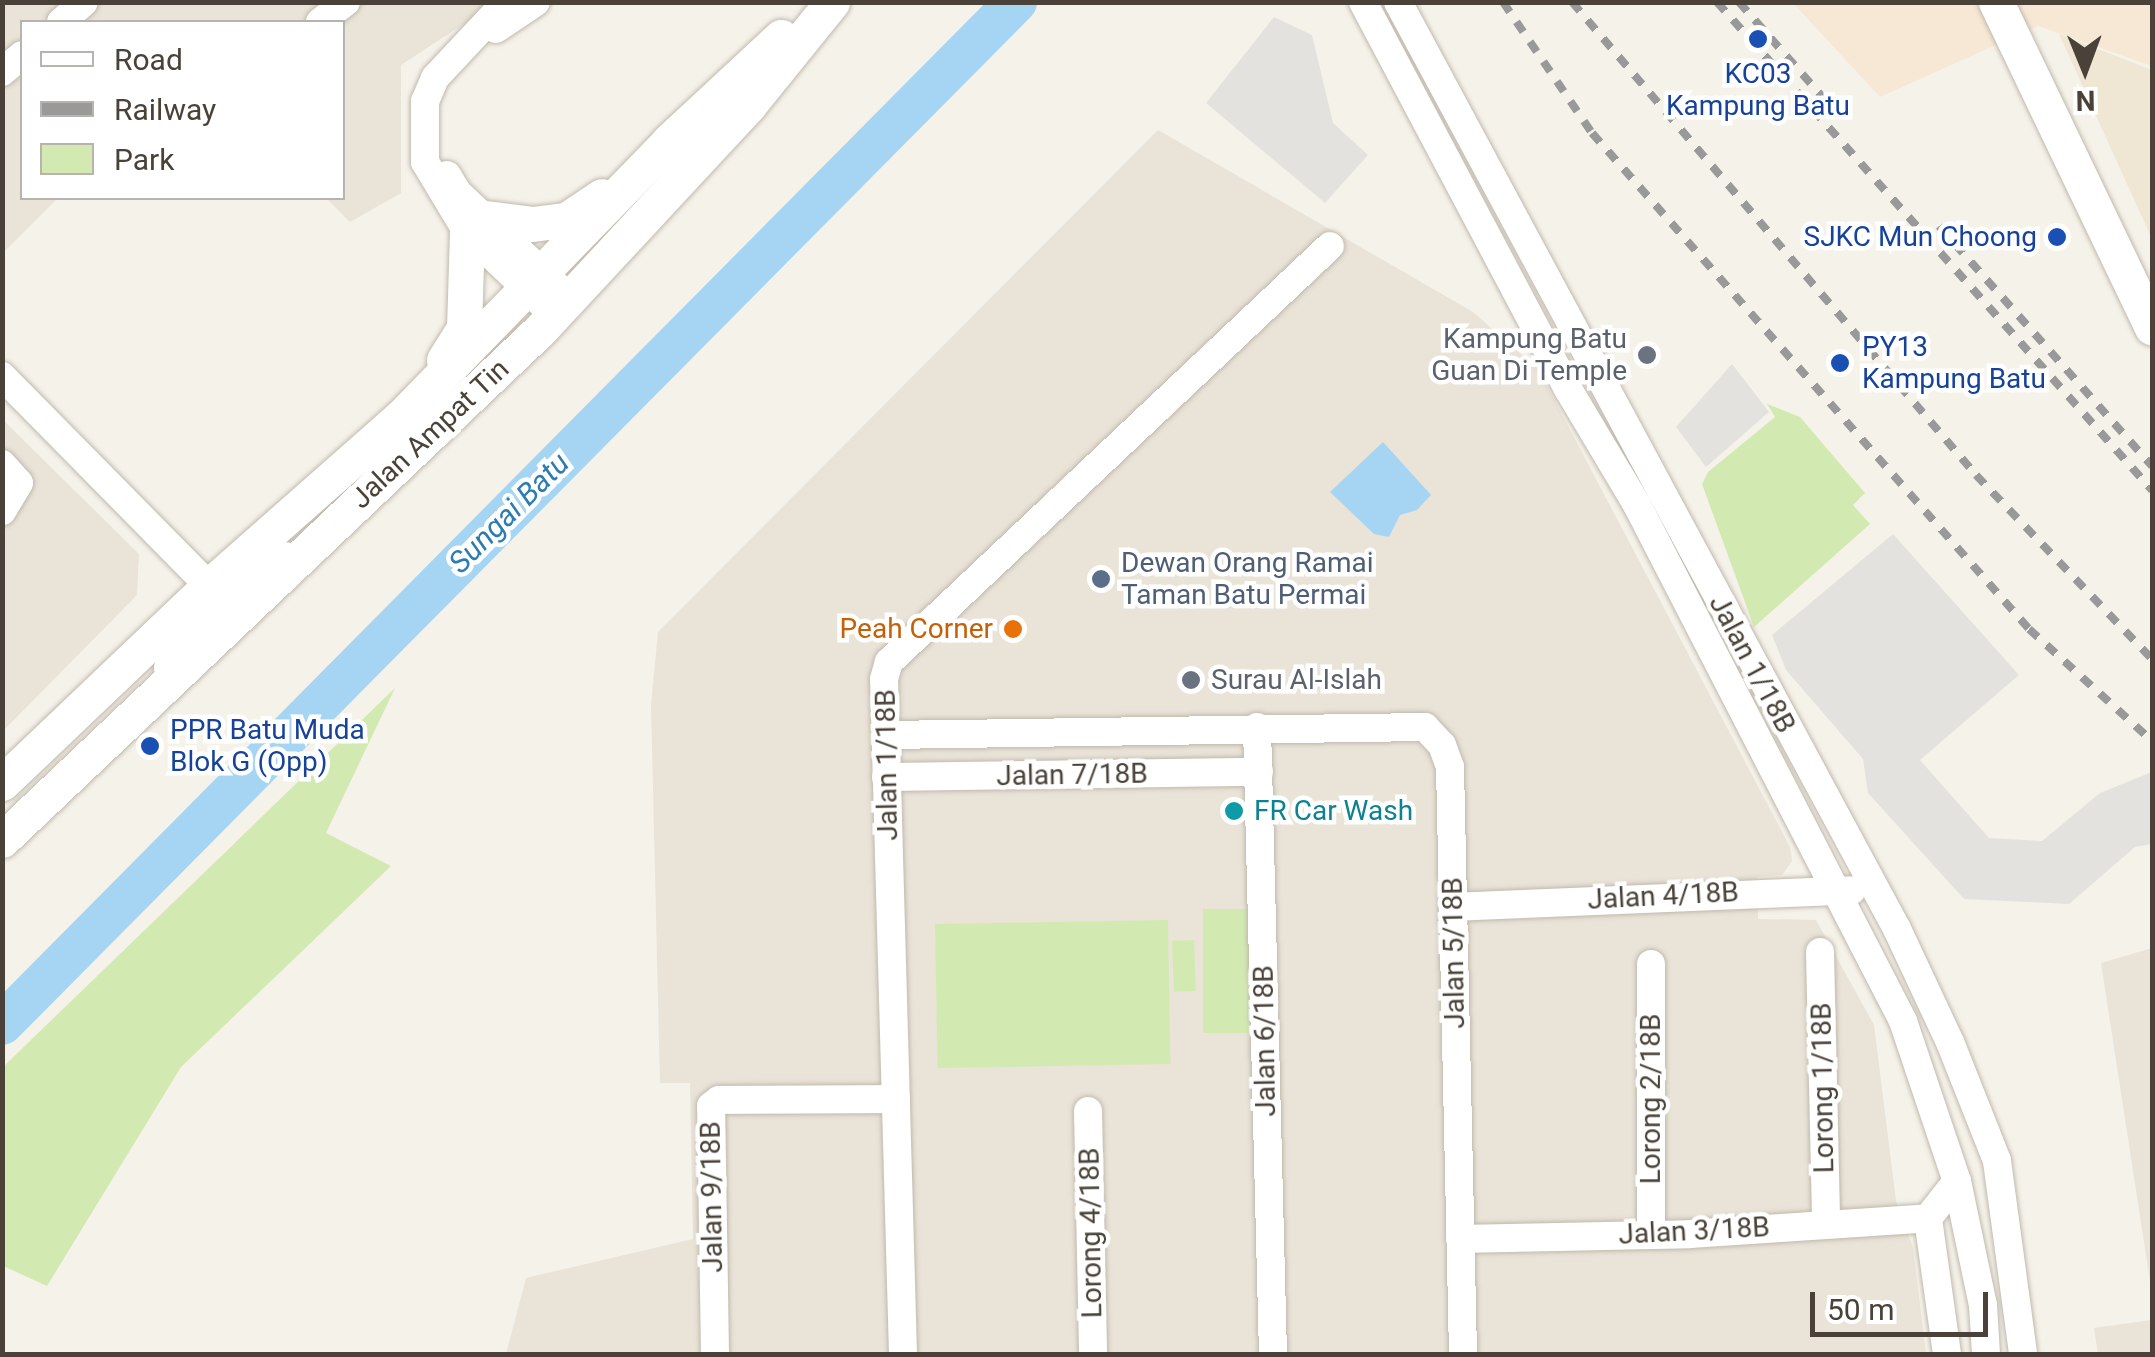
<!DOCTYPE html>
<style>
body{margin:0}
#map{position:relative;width:2155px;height:1357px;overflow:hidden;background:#f5f2ea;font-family:Roboto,sans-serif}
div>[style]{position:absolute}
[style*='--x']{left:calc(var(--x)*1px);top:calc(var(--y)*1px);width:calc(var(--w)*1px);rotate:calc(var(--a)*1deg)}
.residential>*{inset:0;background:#e9e3d8}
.commercial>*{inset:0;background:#f7e8d5}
.education>*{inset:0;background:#efe6d4}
.green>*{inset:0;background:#d2eab2;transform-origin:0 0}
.parking>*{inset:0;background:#e4e2de}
.water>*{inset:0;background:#a6d5f3}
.river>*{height:42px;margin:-21px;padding:0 21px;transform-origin:21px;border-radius:21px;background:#a6d5f3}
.roads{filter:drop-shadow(0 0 2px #c1b9ac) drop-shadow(0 0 2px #c1b9ac)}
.minor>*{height:28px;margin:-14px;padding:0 14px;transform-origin:14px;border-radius:14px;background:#fff}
.tertiary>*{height:35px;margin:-17.5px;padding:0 17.5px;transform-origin:17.5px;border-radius:17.5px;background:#fff}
.rail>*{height:8px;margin-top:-4px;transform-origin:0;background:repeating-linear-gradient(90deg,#999 0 12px,transparent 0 24px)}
.dots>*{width:28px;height:28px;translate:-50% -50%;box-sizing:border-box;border:5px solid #fff;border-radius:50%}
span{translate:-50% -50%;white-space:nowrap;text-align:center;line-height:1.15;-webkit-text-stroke:9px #fff;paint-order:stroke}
.transit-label{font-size:28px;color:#164399}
.right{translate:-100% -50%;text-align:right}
.left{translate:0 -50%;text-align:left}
.worship-label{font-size:28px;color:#5b616d}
.street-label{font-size:28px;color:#4a4238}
.service-label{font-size:28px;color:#4e5e75}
.food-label{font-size:28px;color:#c56008}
.culture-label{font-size:28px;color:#0d838f}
.water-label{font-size:30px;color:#2c7cb2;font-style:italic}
.frame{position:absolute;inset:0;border:5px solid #4a4238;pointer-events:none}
.legend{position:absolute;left:20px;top:20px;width:325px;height:180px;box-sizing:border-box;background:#fff;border:2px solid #b7b3af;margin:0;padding:12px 18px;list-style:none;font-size:30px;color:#4a4238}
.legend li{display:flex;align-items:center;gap:20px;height:50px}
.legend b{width:50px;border:2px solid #b7b3af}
.north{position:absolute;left:2035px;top:20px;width:100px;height:100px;-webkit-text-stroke:8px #fff;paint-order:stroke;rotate:179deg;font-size:28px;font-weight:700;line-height:40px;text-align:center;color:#4a4238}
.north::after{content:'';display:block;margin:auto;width:35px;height:45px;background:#4a4238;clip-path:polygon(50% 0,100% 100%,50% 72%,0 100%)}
.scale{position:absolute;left:1810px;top:1292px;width:178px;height:45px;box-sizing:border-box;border:5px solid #4a4238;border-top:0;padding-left:12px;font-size:30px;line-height:35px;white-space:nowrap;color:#4a4238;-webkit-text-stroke:8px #fff;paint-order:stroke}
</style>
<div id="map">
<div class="residential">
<i style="clip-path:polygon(3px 3px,496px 3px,401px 65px,401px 193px,350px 222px,326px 198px,342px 198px,342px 22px,22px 22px,22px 198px,58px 198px,3px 253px)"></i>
<i style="clip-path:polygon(1158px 130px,1473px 312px,1538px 369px,1790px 847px,1792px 861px,1782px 875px,1757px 877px,1758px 919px,1816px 920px,1874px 1025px,1896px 1201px,1913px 1248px,1926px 1354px,506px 1354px,526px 1278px,693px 1239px,690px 1083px,660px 1083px,651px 705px,658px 632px)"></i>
<i style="clip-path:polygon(2px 419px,139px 554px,137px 595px,3px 731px)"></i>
<i style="clip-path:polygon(2152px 948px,2152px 1294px,2101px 963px)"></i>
<i style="clip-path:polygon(2152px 1320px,2152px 1354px,2098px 1354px,2094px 1328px)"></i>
</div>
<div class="commercial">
<i style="clip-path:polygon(1793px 3px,2152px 3px,2152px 66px,2038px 26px,1880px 97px)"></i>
</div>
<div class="education">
<i style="clip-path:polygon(2059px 34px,2152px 70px,2152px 239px)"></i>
</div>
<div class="green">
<i style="clip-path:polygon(1767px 404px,1800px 417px,1865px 493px,1853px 505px,1870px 524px,1754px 627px,1702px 484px,1708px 472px,1775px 417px)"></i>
<i style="clip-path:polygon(395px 688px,326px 833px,391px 866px,181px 1067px,47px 1286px,3px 1266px,3px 1067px)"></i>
<i style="left:1249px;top:909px;width:124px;height:46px;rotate:90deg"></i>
<i style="left:1168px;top:920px;width:144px;height:233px;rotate:89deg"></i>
<i style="left:1194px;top:940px;width:51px;height:22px;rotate:88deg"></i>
</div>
<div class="parking">
<i style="clip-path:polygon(1274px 17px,1312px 35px,1333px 123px,1368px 155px,1325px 203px,1206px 103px)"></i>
<i style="clip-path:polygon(1732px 364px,1769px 412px,1706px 467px,1676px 427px)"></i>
<i style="clip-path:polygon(1893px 534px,2019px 675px,1920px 760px,1989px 838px,2042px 841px,2100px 793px,2152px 772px,2152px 844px,2135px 847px,2069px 904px,1964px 899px,1868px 793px,1863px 759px,1786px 670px,1772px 635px)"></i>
</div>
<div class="water">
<i style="clip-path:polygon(1383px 442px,1431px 495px,1417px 510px,1400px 515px,1389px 537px,1374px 534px,1330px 492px)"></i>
</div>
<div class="river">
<i style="--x:2;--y:1024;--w:1440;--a:-45.23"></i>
</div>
<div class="roads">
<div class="minor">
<i style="--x:506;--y:2;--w:104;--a:133.1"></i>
<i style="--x:435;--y:78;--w:25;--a:113"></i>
<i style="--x:425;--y:101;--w:61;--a:90"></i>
<i style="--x:425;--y:162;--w:82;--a:59"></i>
<i style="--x:467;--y:232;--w:120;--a:43.7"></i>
<i style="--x:1363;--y:2;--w:438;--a:62.1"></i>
<i style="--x:1568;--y:389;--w:133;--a:59.2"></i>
<i style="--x:1636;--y:503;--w:583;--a:62.73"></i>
<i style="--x:1903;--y:1021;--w:169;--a:71.4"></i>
<i style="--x:1957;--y:1181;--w:127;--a:78.2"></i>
<i style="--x:1983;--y:1305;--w:49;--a:86.5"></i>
<i style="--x:1398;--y:2;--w:1053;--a:61.71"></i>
<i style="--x:1897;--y:929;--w:125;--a:64.9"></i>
<i style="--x:1950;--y:1042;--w:128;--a:68.4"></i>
<i style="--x:1997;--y:1161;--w:195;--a:82.3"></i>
<i style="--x:61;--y:22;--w:30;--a:-41"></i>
<i style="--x:320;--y:22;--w:33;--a:-38"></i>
<i style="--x:496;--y:29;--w:48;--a:-34"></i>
<i style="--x:2;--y:72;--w:26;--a:-40"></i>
<i style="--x:447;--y:175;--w:21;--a:59"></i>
<i style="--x:458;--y:193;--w:136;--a:43.2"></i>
<i style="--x:2;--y:376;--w:301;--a:45.4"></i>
<i style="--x:213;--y:590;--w:15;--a:8"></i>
<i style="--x:228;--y:592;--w:68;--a:-31.8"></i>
<i style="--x:2;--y:464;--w:25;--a:48"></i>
<i style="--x:19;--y:483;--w:33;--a:121"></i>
<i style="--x:168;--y:668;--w:77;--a:-54.5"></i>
<i style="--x:213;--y:605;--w:19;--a:-102"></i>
<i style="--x:1257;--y:727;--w:627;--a:88.54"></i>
<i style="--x:886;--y:735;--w:539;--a:-0.85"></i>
<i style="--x:1425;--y:727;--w:25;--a:47"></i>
<i style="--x:1442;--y:745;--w:23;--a:70"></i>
<i style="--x:1450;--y:767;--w:587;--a:88.73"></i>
<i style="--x:886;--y:777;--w:373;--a:-0.8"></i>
<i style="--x:1453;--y:907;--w:399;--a:-2.4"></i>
<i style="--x:1820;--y:952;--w:271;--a:88.7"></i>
<i style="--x:1651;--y:964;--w:271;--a:90"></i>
<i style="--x:1088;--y:1111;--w:243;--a:88.8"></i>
<i style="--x:1460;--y:1239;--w:230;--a:-1.2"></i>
<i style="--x:1690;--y:1234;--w:239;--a:-3.8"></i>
<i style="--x:715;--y:1354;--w:248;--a:-90.9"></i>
<i style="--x:711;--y:1106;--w:10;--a:-37"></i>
<i style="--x:719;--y:1100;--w:177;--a:-0.3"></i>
<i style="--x:903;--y:1354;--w:675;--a:-91.61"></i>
<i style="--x:884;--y:679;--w:18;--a:-74"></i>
<i style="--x:889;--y:662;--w:606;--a:-43.33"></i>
<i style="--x:1947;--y:1354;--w:137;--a:-98"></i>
<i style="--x:1928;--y:1218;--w:47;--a:-51.9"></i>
</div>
<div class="tertiary">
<i style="--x:1996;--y:2;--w:361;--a:64.4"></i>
<i style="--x:486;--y:218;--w:46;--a:7.4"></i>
<i style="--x:532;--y:224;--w:34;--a:-7"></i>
<i style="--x:566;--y:220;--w:43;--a:-33.7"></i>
<i style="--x:444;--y:360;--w:38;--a:-58"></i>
<i style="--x:464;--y:328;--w:96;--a:-88.2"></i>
<i style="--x:2;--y:783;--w:286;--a:-43.6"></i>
<i style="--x:209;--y:586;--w:256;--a:-41.4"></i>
<i style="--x:401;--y:417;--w:385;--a:-45.8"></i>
<i style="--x:669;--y:141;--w:153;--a:-42.9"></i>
<i style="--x:2;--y:840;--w:741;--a:-43.47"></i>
<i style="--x:540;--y:330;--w:307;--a:-47.1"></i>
<i style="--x:749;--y:105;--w:132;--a:-51.1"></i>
</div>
</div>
<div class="rail">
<i style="--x:1503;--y:2;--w:158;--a:55.8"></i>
<i style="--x:1592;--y:133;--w:661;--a:48.62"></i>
<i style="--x:2029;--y:629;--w:166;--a:42.3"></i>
<i style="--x:1572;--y:2;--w:622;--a:49.5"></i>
<i style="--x:1976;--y:475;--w:255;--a:46.3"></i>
<i style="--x:1717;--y:2;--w:654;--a:48.29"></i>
<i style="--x:1739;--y:2;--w:130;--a:48.7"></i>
<i style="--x:1939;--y:226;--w:321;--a:48.4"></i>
</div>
<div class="dots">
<i style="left:1758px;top:39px;background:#1a4fb4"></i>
<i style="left:2057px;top:237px;background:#1a4fb4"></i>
<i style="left:1647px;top:355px;background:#6b7280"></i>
<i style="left:1840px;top:363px;background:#1a4fb4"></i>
<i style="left:1101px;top:579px;background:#5c6f8a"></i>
<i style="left:1013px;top:629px;background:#e8710a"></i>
<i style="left:1191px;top:680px;background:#6b7280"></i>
<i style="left:150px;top:746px;background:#1a4fb4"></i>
<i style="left:1234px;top:811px;background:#0f9aa8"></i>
</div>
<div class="transit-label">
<span style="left:1758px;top:90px">KC03<br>Kampung Batu</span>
<span class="right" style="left:2037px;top:237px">SJKC Mun Choong</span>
<span class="left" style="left:1862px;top:363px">PY13<br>Kampung Batu</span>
<span class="left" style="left:170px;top:746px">PPR Batu Muda<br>Blok G (Opp)</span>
</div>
<div class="worship-label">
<span class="right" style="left:1627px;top:355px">Kampung Batu<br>Guan Di Temple</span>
<span class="left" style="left:1211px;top:680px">Surau Al-Islah</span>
</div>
<div class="street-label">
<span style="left:430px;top:434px;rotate:-43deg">Jalan Ampat Tin</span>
<span style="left:1752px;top:664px;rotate:62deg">Jalan 1/18B</span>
<span style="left:887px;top:765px;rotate:-91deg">Jalan 1/18B</span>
<span style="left:1072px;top:775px;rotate:-1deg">Jalan 7/18B</span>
<span style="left:1663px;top:896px;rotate:-3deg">Jalan 4/18B</span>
<span style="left:1454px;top:953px;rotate:-91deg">Jalan 5/18B</span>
<span style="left:1265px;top:1041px;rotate:-91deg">Jalan 6/18B</span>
<span style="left:1823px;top:1088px;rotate:-91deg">Lorong 1/18B</span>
<span style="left:1651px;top:1099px;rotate:-90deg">Lorong 2/18B</span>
<span style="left:712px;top:1197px;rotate:-91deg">Jalan 9/18B</span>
<span style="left:1694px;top:1231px;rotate:-3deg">Jalan 3/18B</span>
<span style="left:1091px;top:1233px;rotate:-91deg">Lorong 4/18B</span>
</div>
<div class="service-label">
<span class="left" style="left:1121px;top:579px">Dewan Orang Ramai<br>Taman Batu Permai</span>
</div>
<div class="food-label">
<span class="right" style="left:993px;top:629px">Peah Corner</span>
</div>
<div class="culture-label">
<span class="left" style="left:1254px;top:811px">FR Car Wash</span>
</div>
<div class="water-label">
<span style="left:509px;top:513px;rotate:-45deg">Sungai Batu</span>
</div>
<div class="frame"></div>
<ul class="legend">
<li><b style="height:12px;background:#fff"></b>Road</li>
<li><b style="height:12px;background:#999"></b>Railway</li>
<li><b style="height:28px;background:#d2eab2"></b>Park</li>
</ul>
<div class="north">N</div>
<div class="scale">50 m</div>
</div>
